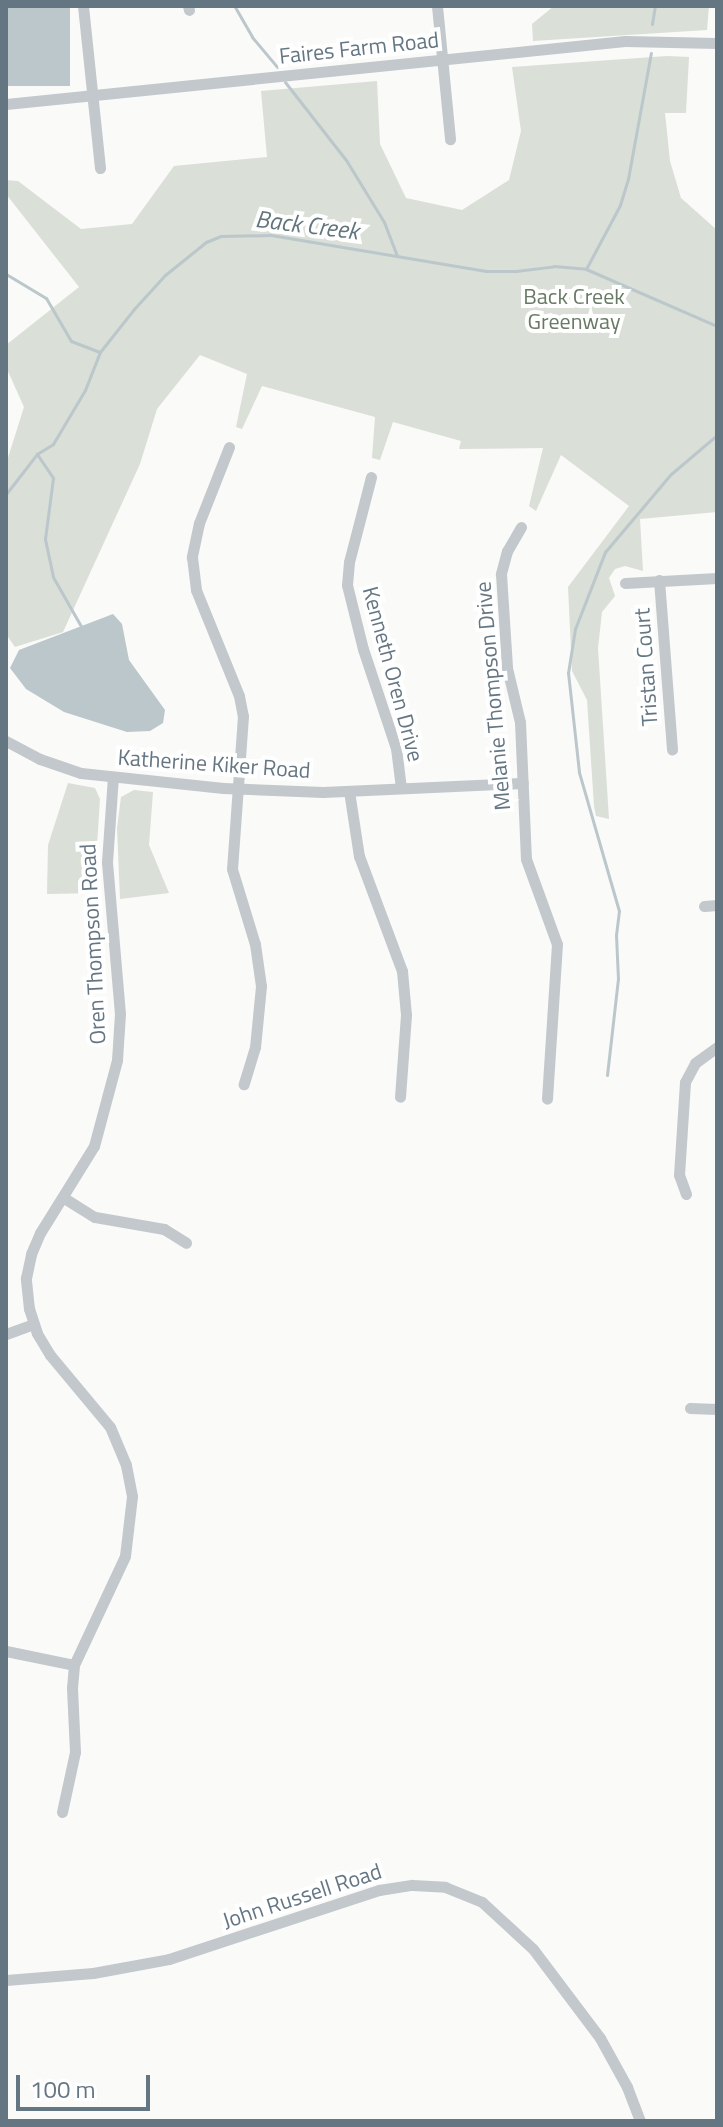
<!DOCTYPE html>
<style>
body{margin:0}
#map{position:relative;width:723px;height:2127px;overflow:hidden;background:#fafaf8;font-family:"Titillium Web",sans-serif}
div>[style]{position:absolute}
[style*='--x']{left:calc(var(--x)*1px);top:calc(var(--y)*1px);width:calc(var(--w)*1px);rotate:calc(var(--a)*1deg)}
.green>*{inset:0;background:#dadfd7}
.water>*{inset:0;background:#bbc7cb;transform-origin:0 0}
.stream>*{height:3px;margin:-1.5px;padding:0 1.5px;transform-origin:1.5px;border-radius:1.5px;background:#bbc7cb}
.minor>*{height:11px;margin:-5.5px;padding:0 5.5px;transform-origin:5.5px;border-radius:5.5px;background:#c3c8cc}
span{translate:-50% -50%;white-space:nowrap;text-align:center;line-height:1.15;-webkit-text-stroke:8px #fff;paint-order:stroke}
.street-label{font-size:22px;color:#657683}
.park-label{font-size:22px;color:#687a64}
.water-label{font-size:24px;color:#60757c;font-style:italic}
.frame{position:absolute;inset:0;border:8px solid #657683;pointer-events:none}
.scale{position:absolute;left:16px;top:2075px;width:134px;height:36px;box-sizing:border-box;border:4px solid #657683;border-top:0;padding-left:10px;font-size:24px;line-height:28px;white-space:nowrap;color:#657683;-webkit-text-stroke:6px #fff;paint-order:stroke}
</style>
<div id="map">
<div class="green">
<i style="clip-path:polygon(554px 6px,709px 6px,707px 30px,533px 41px,532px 24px)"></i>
<i style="clip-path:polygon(667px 56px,689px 57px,686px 113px,665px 113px,670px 161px,681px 198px,717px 230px,717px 512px,640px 519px,643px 571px,625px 566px,615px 569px,609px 578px,615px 596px,602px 612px,598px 648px,609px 819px,596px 816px,594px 806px,587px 700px,572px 671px,568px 587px,629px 506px,561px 455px,536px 511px,529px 506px,543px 448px,459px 449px,461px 441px,393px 422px,380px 460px,372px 458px,375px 417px,262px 386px,242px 429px,236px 427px,247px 374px,200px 355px,157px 409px,140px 464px,63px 632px,15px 647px,6px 634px,6px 464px,24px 407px,6px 367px,6px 345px,79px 287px,6px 194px,6px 180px,18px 181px,81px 229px,132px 224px,174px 166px,267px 157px,261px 91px,377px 81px,380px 144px,406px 198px,462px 210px,509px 180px,521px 131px,512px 67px)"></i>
<i style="clip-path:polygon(68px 783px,95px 788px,100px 799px,97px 846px,99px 893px,47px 894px,48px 845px)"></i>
<i style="clip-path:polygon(134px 790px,153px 792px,149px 845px,169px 893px,120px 899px,117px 828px,121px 797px)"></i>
</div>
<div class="water">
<i style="left:6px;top:6px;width:64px;height:80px"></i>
<i style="clip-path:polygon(113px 614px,122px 624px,129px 660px,165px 710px,163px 723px,150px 731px,127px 732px,64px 712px,26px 689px,10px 668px,19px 650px)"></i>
</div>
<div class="stream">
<i style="--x:235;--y:7;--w:34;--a:60"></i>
<i style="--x:252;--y:37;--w:39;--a:50"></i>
<i style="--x:652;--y:24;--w:18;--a:-81"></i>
<i style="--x:285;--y:82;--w:99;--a:52"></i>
<i style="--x:346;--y:160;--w:73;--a:58.5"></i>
<i style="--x:384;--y:222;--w:36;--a:69"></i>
<i style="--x:586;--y:269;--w:72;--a:-62"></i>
<i style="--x:620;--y:205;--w:27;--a:-73"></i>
<i style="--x:628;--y:179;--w:128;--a:-79.7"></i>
<i style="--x:6;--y:274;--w:47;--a:31"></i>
<i style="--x:46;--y:298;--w:50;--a:59.8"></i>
<i style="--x:71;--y:341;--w:30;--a:21"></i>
<i style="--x:37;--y:454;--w:29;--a:56"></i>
<i style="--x:53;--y:478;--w:62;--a:97.5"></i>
<i style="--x:45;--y:539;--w:39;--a:78"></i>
<i style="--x:53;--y:577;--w:56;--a:60.3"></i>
<i style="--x:6;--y:494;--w:51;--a:-52.2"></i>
<i style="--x:37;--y:454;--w:19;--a:-32"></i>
<i style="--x:53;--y:444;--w:63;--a:-59.3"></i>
<i style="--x:85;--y:390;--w:41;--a:-68.5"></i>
<i style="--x:100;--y:352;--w:55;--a:-51.7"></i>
<i style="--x:134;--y:309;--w:46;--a:-47.6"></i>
<i style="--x:165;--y:275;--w:53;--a:-38.8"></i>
<i style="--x:206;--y:242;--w:16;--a:-22"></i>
<i style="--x:221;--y:236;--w:50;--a:-1.1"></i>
<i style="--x:271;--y:235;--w:218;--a:9.5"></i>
<i style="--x:486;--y:271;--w:30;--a:0"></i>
<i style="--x:516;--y:271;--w:38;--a:-7"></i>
<i style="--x:554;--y:266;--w:32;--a:5"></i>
<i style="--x:586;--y:269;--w:143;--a:23.5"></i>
<i style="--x:607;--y:1075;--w:97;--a:-83.5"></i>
<i style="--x:618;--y:979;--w:44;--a:-92.6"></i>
<i style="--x:616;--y:935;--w:24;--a:-83"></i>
<i style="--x:619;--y:911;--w:145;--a:-106.1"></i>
<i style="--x:579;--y:772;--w:100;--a:-96.3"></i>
<i style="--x:568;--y:673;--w:45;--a:-81"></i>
<i style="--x:575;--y:629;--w:83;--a:-68.7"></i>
<i style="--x:605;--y:552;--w:102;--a:-49.8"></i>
<i style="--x:671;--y:474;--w:60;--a:-40.3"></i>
</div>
<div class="minor">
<i style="--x:83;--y:6;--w:163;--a:84"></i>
<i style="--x:188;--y:6;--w:4;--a:76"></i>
<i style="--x:437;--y:6;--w:134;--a:84.4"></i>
<i style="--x:6;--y:104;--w:622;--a:-5.81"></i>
<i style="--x:625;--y:41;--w:92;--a:1.2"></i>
<i style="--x:229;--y:447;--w:82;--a:111.5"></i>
<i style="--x:199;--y:523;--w:35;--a:102"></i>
<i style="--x:192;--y:557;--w:33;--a:83"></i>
<i style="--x:196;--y:590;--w:114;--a:67.9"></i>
<i style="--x:239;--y:696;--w:20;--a:79"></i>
<i style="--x:243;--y:716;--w:153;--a:94.1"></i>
<i style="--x:232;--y:869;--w:78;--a:73"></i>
<i style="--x:255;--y:944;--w:42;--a:81.9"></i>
<i style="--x:261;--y:986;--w:61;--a:95.6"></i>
<i style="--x:255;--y:1047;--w:39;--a:107"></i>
<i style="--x:371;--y:477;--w:88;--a:104.5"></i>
<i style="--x:349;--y:562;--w:23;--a:95"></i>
<i style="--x:347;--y:585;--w:66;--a:76"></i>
<i style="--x:363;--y:649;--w:104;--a:71.6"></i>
<i style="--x:396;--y:748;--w:40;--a:82.9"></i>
<i style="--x:521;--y:527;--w:28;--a:120"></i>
<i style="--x:507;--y:551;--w:24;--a:105"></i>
<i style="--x:501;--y:574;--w:94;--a:86.3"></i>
<i style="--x:507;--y:668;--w:56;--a:76.5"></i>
<i style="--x:520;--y:722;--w:137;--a:87.5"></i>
<i style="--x:526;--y:859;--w:90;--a:70"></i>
<i style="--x:557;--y:944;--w:155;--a:93.7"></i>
<i style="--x:659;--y:580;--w:170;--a:85.6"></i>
<i style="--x:625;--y:583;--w:92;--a:-3.1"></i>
<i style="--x:6;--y:741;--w:38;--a:28"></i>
<i style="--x:40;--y:759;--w:43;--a:18.9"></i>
<i style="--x:81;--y:773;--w:143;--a:6"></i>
<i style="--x:223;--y:788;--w:100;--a:2.3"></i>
<i style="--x:323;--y:792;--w:200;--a:-2.6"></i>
<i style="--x:349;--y:791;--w:66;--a:81.3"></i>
<i style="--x:359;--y:856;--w:123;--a:69.5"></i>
<i style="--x:402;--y:971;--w:44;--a:84.8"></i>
<i style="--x:406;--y:1015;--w:82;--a:94.2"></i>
<i style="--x:704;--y:906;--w:13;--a:-4"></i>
<i style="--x:686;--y:1194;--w:20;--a:-110"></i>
<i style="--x:679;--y:1175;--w:93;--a:-86.3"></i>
<i style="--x:685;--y:1082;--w:21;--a:-62"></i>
<i style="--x:695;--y:1063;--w:27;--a:-36"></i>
<i style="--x:64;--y:1198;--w:36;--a:32"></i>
<i style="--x:95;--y:1217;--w:70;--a:9.9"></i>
<i style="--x:164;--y:1229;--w:26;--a:32"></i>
<i style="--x:6;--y:1334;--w:29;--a:-20"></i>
<i style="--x:690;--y:1408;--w:27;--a:2"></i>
<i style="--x:6;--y:1651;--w:69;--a:11.6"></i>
<i style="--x:62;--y:1812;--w:61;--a:-77.8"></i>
<i style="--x:75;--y:1752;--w:64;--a:-92.7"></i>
<i style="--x:72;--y:1688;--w:23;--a:-85"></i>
<i style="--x:74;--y:1665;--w:120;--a:-64.9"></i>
<i style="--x:125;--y:1556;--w:60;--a:-83.3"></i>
<i style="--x:132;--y:1496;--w:32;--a:-101"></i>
<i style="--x:126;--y:1465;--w:41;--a:-112.8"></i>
<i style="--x:110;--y:1427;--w:94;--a:-129.8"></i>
<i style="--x:50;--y:1355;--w:26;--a:-121"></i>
<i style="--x:37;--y:1333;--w:25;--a:-108"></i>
<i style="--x:29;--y:1309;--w:31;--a:-96"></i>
<i style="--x:26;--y:1278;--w:25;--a:-78"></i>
<i style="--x:31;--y:1254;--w:23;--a:-67"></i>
<i style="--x:40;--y:1233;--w:102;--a:-58.2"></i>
<i style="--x:94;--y:1146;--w:89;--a:-75"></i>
<i style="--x:117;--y:1060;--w:46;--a:-86.3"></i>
<i style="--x:120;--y:1014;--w:153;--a:-94.9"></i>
<i style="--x:107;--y:862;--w:85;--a:-86"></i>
<i style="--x:6;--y:1980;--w:87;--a:-4.6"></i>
<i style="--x:93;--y:1973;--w:77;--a:-10.4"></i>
<i style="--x:169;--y:1959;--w:221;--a:-18.2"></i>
<i style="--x:379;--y:1890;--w:33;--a:-9"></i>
<i style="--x:412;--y:1885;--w:33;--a:3"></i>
<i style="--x:445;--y:1887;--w:40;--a:22"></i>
<i style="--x:482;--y:1902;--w:69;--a:42.7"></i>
<i style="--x:533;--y:1949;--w:111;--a:53"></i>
<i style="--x:600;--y:2038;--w:56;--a:61.1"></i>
<i style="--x:627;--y:2087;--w:36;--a:69"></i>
</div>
<div class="street-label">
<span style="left:359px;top:48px;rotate:-6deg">Faires Farm Road</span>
<span style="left:646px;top:667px;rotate:-94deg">Tristan Court</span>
<span style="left:393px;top:674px;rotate:75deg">Kenneth Oren Drive</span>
<span style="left:493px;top:696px;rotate:-95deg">Melanie Thompson Drive</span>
<span style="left:214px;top:764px;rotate:4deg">Katherine Kiker Road</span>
<span style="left:93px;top:944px;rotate:-93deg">Oren Thompson Road</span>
<span style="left:302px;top:1896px;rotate:-18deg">John Russell Road</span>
</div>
<div class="park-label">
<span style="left:574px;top:309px">Back Creek<br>Greenway</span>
</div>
<div class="water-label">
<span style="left:307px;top:225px;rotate:7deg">Back Creek</span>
</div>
<div class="frame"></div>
<div class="scale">100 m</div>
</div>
